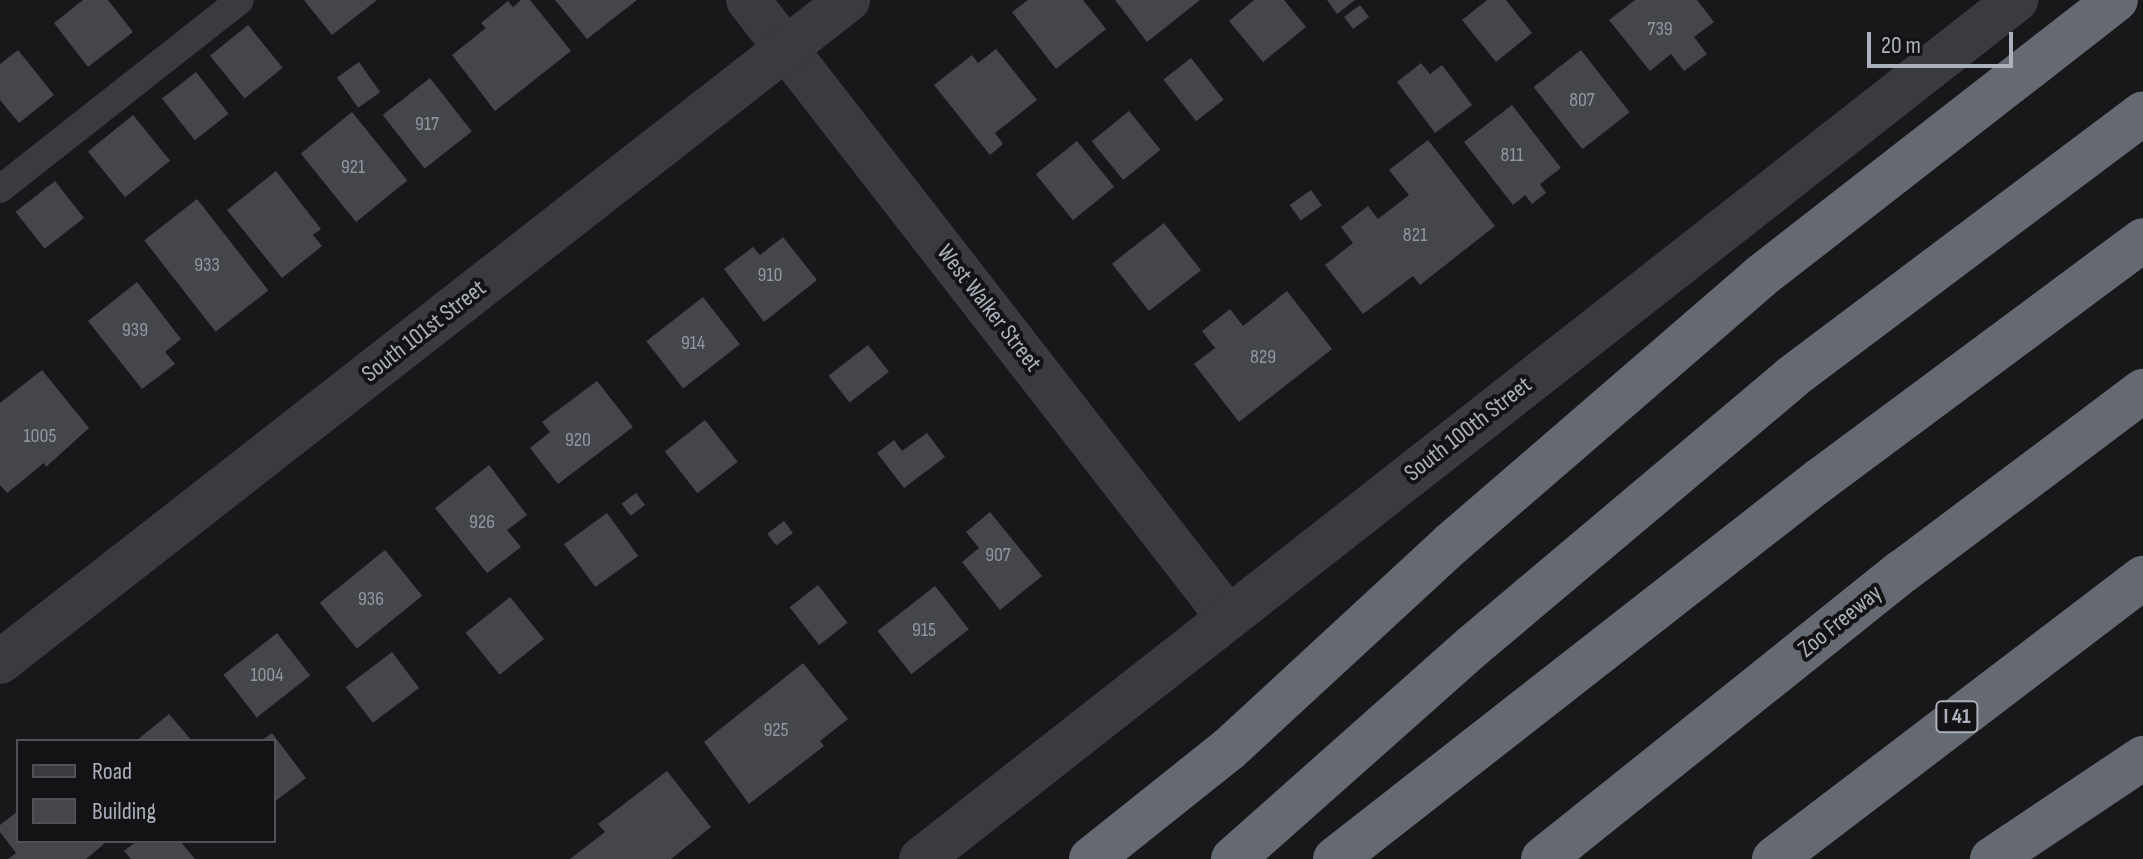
<!DOCTYPE html>
<style>
body{margin:0}
#map{position:relative;width:2143px;height:859px;overflow:hidden;background:#18181b;font-family:"Sofia Sans Condensed",sans-serif}
div>[style]{position:absolute}
[style*='--x']{left:calc(var(--x)*1px);top:calc(var(--y)*1px);width:calc(var(--w)*1px);rotate:calc(var(--a)*1deg)}
.building>*{inset:0;background:#45464b;transform-origin:0 0}
.service>*{height:28px;margin:-14px;padding:0 14px;transform-origin:14px;border-radius:14px;background:#393b40}
.minor>*{height:44px;margin:-22px;padding:0 22px;transform-origin:22px;border-radius:22px;background:#393b40}
.tertiary>*{height:44px;margin:-22px;padding:0 22px;transform-origin:22px;border-radius:22px;background:#393b40}
.motorway>*{height:44px;margin:-22px;padding:0 22px;transform-origin:22px;border-radius:22px;background:#656971}
span{translate:-50% -50%;white-space:nowrap;text-align:center;line-height:1.15;-webkit-text-stroke:8px #131316;paint-order:stroke}
.number-label{font-size:20px;color:#92969e}
.number-label span{-webkit-text-stroke-width:0}
.shield-label span{padding:2px 6px;background:#131316;border:2px solid;border-radius:6px;-webkit-text-stroke-width:0}
.shield-label{font-size:22px;color:#abb0ba;font-weight:700}
.street-label{font-size:24px;color:#abb0ba}
.legend{position:absolute;left:16px;top:739px;width:260px;height:104px;box-sizing:border-box;background:#131316;border:2px solid #505258;margin:0;padding:10px 14px;list-style:none;font-size:24px;color:#abb0ba}
.legend li{display:flex;align-items:center;gap:16px;height:40px}
.legend b{width:40px;border:2px solid #505258}
.scale{position:absolute;left:1867px;top:32px;width:146px;height:36px;box-sizing:border-box;border:4px solid #abb0ba;border-top:0;padding-left:10px;font-size:24px;line-height:28px;white-space:nowrap;color:#abb0ba;-webkit-text-stroke:6px #131316;paint-order:stroke}
</style>
<div id="map">
<div class="building">
<i style="clip-path:polygon(83px 0,108px 0,133px 32px,88px 67px,54px 23px)"></i>
<i style="clip-path:polygon(304px 0,377px 0,332px 35px)"></i>
<i style="clip-path:polygon(521px 0,530px 0,571px 51px,495px 111px,452px 55px,486px 28px,481px 23px,508px 1px,513px 7px)"></i>
<i style="clip-path:polygon(555px 0,637px 0,587px 39px)"></i>
<i style="clip-path:polygon(1028px 0,1083px 0,1106px 29px,1056px 69px,1012px 12px)"></i>
<i style="clip-path:polygon(1115px 0,1200px 0,1147px 42px)"></i>
<i style="clip-path:polygon(1254px 0,1284px 0,1306px 27px,1263px 62px,1229px 21px)"></i>
<i style="clip-path:polygon(1327px 0,1355px 0,1337px 14px)"></i>
<i style="clip-path:polygon(1487px 0,1506px 0,1532px 33px,1496px 62px,1462px 20px)"></i>
<i style="clip-path:polygon(1635px 0,1697px 0,1714px 22px,1694px 37px,1707px 54px,1684px 71px,1671px 54px,1650px 71px,1609px 20px)"></i>
<i style="left:1360px;top:5px;width:15px;height:20px;rotate:53deg"></i>
<i style="left:248px;top:25px;width:55px;height:49px;rotate:51deg"></i>
<i style="clip-path:polygon(996px 49px,1037px 100px,995px 133px,1003px 144px,990px 155px,934px 85px,972px 55px,978px 63px)"></i>
<i style="clip-path:polygon(18px 50px,54px 95px,19px 123px,0 100px,0 64px)"></i>
<i style="left:1581px;top:50px;width:79px;height:60px;rotate:52deg"></i>
<i style="left:1191px;top:58px;width:53px;height:35px;rotate:52deg"></i>
<i style="left:359px;top:62px;width:37px;height:27px;rotate:55deg"></i>
<i style="clip-path:polygon(1421px 63px,1430px 74px,1442px 65px,1472px 105px,1435px 133px,1397px 82px)"></i>
<i style="left:196px;top:72px;width:53px;height:43px;rotate:52deg"></i>
<i style="left:430px;top:78px;width:68px;height:60px;rotate:52deg"></i>
<i style="clip-path:polygon(1512px 105px,1561px 168px,1540px 184px,1546px 193px,1532px 204px,1525px 195px,1513px 205px,1464px 142px)"></i>
<i style="left:1129px;top:111px;width:50px;height:48px;rotate:51deg"></i>
<i style="left:352px;top:112px;width:88px;height:66px;rotate:51deg"></i>
<i style="left:133px;top:115px;width:59px;height:58px;rotate:51deg"></i>
<i style="clip-path:polygon(1428px 140px,1495px 226px,1420px 285px,1413px 276px,1363px 314px,1325px 265px,1353px 243px,1341px 227px,1368px 206px,1378px 219px,1409px 195px,1389px 170px)"></i>
<i style="left:1077px;top:141px;width:59px;height:53px;rotate:51deg"></i>
<i style="clip-path:polygon(276px 171px,321px 229px,313px 235px,322px 246px,282px 278px,227px 210px)"></i>
<i style="left:55px;top:181px;width:47px;height:50px;rotate:52deg"></i>
<i style="left:1311px;top:190px;width:19px;height:26px;rotate:55deg"></i>
<i style="left:197px;top:199px;width:116px;height:67px;rotate:52deg"></i>
<i style="left:1164px;top:223px;width:60px;height:66px;rotate:52deg"></i>
<i style="clip-path:polygon(783px 237px,817px 280px,764px 322px,724px 269px,753px 247px,760px 255px)"></i>
<i style="clip-path:polygon(137px 282px,181px 339px,165px 352px,175px 364px,142px 389px,88px 321px)"></i>
<i style="clip-path:polygon(1287px 291px,1332px 349px,1239px 422px,1194px 364px,1215px 348px,1202px 331px,1230px 309px,1243px 326px)"></i>
<i style="left:703px;top:297px;width:60px;height:72px;rotate:52deg"></i>
<i style="left:868px;top:345px;width:34px;height:50px;rotate:52deg"></i>
<i style="clip-path:polygon(42px 370px,89px 428px,46px 467px,44px 463px,7px 493px,0 485px,0 403px)"></i>
<i style="clip-path:polygon(597px 381px,633px 427px,558px 484px,530px 448px,550px 432px,542px 422px)"></i>
<i style="left:705px;top:420px;width:53px;height:51px;rotate:52deg"></i>
<i style="clip-path:polygon(927px 433px,945px 457px,904px 488px,877px 453px,894px 440px,902px 451px)"></i>
<i style="clip-path:polygon(489px 465px,527px 515px,507px 530px,521px 547px,487px 573px,435px 508px)"></i>
<i style="left:636px;top:493px;width:15px;height:18px;rotate:53deg"></i>
<i style="clip-path:polygon(990px 512px,1042px 576px,1000px 610px,962px 562px,979px 548px,966px 532px)"></i>
<i style="left:607px;top:513px;width:53px;height:53px;rotate:54deg"></i>
<i style="left:784px;top:521px;width:15px;height:21px;rotate:53deg"></i>
<i style="left:385px;top:550px;width:59px;height:84px;rotate:51deg"></i>
<i style="left:818px;top:585px;width:48px;height:36px;rotate:52deg"></i>
<i style="left:935px;top:586px;width:55px;height:73px;rotate:52deg"></i>
<i style="left:510px;top:597px;width:54px;height:57px;rotate:51deg"></i>
<i style="left:277px;top:633px;width:54px;height:68px;rotate:52deg"></i>
<i style="left:392px;top:652px;width:45px;height:58px;rotate:53deg"></i>
<i style="clip-path:polygon(803px 663px,848px 719px,820px 741px,824px 746px,749px 804px,704px 742px)"></i>
<i style="clip-path:polygon(169px 714px,192px 741px,136px 741px)"></i>
<i style="clip-path:polygon(272px 733px,306px 778px,274px 802px,274px 741px,261px 741px)"></i>
<i style="clip-path:polygon(667px 771px,711px 827px,671px 859px,570px 859px,605px 832px,598px 824px)"></i>
<i style="clip-path:polygon(18px 811px,18px 841px,102px 841px,104px 844px,86px 859px,8px 859px,16px 853px,0 832px,0 825px)"></i>
<i style="clip-path:polygon(137px 841px,180px 841px,195px 859px,131px 859px,124px 851px)"></i>
</div>
<div class="service">
<i style="--x:0;--y:189;--w:305;--a:-38.2"></i>
</div>
<div class="minor">
<i style="--x:748;--y:0;--w:782;--a:52.12"></i>
<i style="--x:0;--y:662;--w:1076;--a:-37.98"></i>
</div>
<div class="tertiary">
<i style="--x:921;--y:859;--w:1392;--a:-38.11"></i>
</div>
<div class="motorway">
<i style="--x:1091;--y:859;--w:176;--a:-38.6"></i>
<i style="--x:1229;--y:749;--w:302;--a:-42.7"></i>
<i style="--x:1451;--y:544;--w:408;--a:-40.8"></i>
<i style="--x:1760;--y:277;--w:451;--a:-37.9"></i>
<i style="--x:1233;--y:859;--w:321;--a:-41.6"></i>
<i style="--x:1473;--y:646;--w:417;--a:-40.1"></i>
<i style="--x:1792;--y:377;--w:439;--a:-36.9"></i>
<i style="--x:1335;--y:859;--w:616;--a:-38.01"></i>
<i style="--x:1820;--y:480;--w:402;--a:-36.6"></i>
<i style="--x:1543;--y:859;--w:461;--a:-38.7"></i>
<i style="--x:1903;--y:571;--w:300;--a:-36.9"></i>
<i style="--x:1774;--y:859;--w:464;--a:-37.3"></i>
<i style="--x:1992;--y:859;--w:182;--a:-33.8"></i>
</div>
<div class="number-label">
<span style="left:1660px;top:29px">739</span>
<span style="left:1582px;top:100px">807</span>
<span style="left:427px;top:124px">917</span>
<span style="left:1512px;top:155px">811</span>
<span style="left:353px;top:167px">921</span>
<span style="left:1415px;top:235px">821</span>
<span style="left:207px;top:265px">933</span>
<span style="left:770px;top:275px">910</span>
<span style="left:135px;top:330px">939</span>
<span style="left:693px;top:343px">914</span>
<span style="left:1263px;top:357px">829</span>
<span style="left:40px;top:436px">1005</span>
<span style="left:578px;top:440px">920</span>
<span style="left:482px;top:522px">926</span>
<span style="left:998px;top:555px">907</span>
<span style="left:371px;top:599px">936</span>
<span style="left:924px;top:630px">915</span>
<span style="left:267px;top:675px">1004</span>
<span style="left:776px;top:730px">925</span>
</div>
<div class="shield-label">
<span style="left:1957px;top:717px">I 41</span>
</div>
<div class="street-label">
<span style="left:989px;top:308px;rotate:52deg">West Walker Street</span>
<span style="left:424px;top:331px;rotate:-38deg">South 101st Street</span>
<span style="left:1468px;top:429px;rotate:-38deg">South 100th Street</span>
<span style="left:1840px;top:621px;rotate:-39deg">Zoo Freeway</span>
</div>
<ul class="legend">
<li><b style="height:10px;background:#393b40"></b>Road</li>
<li><b style="height:22px;background:#45464b"></b>Building</li>
</ul>
<div class="scale">20 m</div>
</div>
